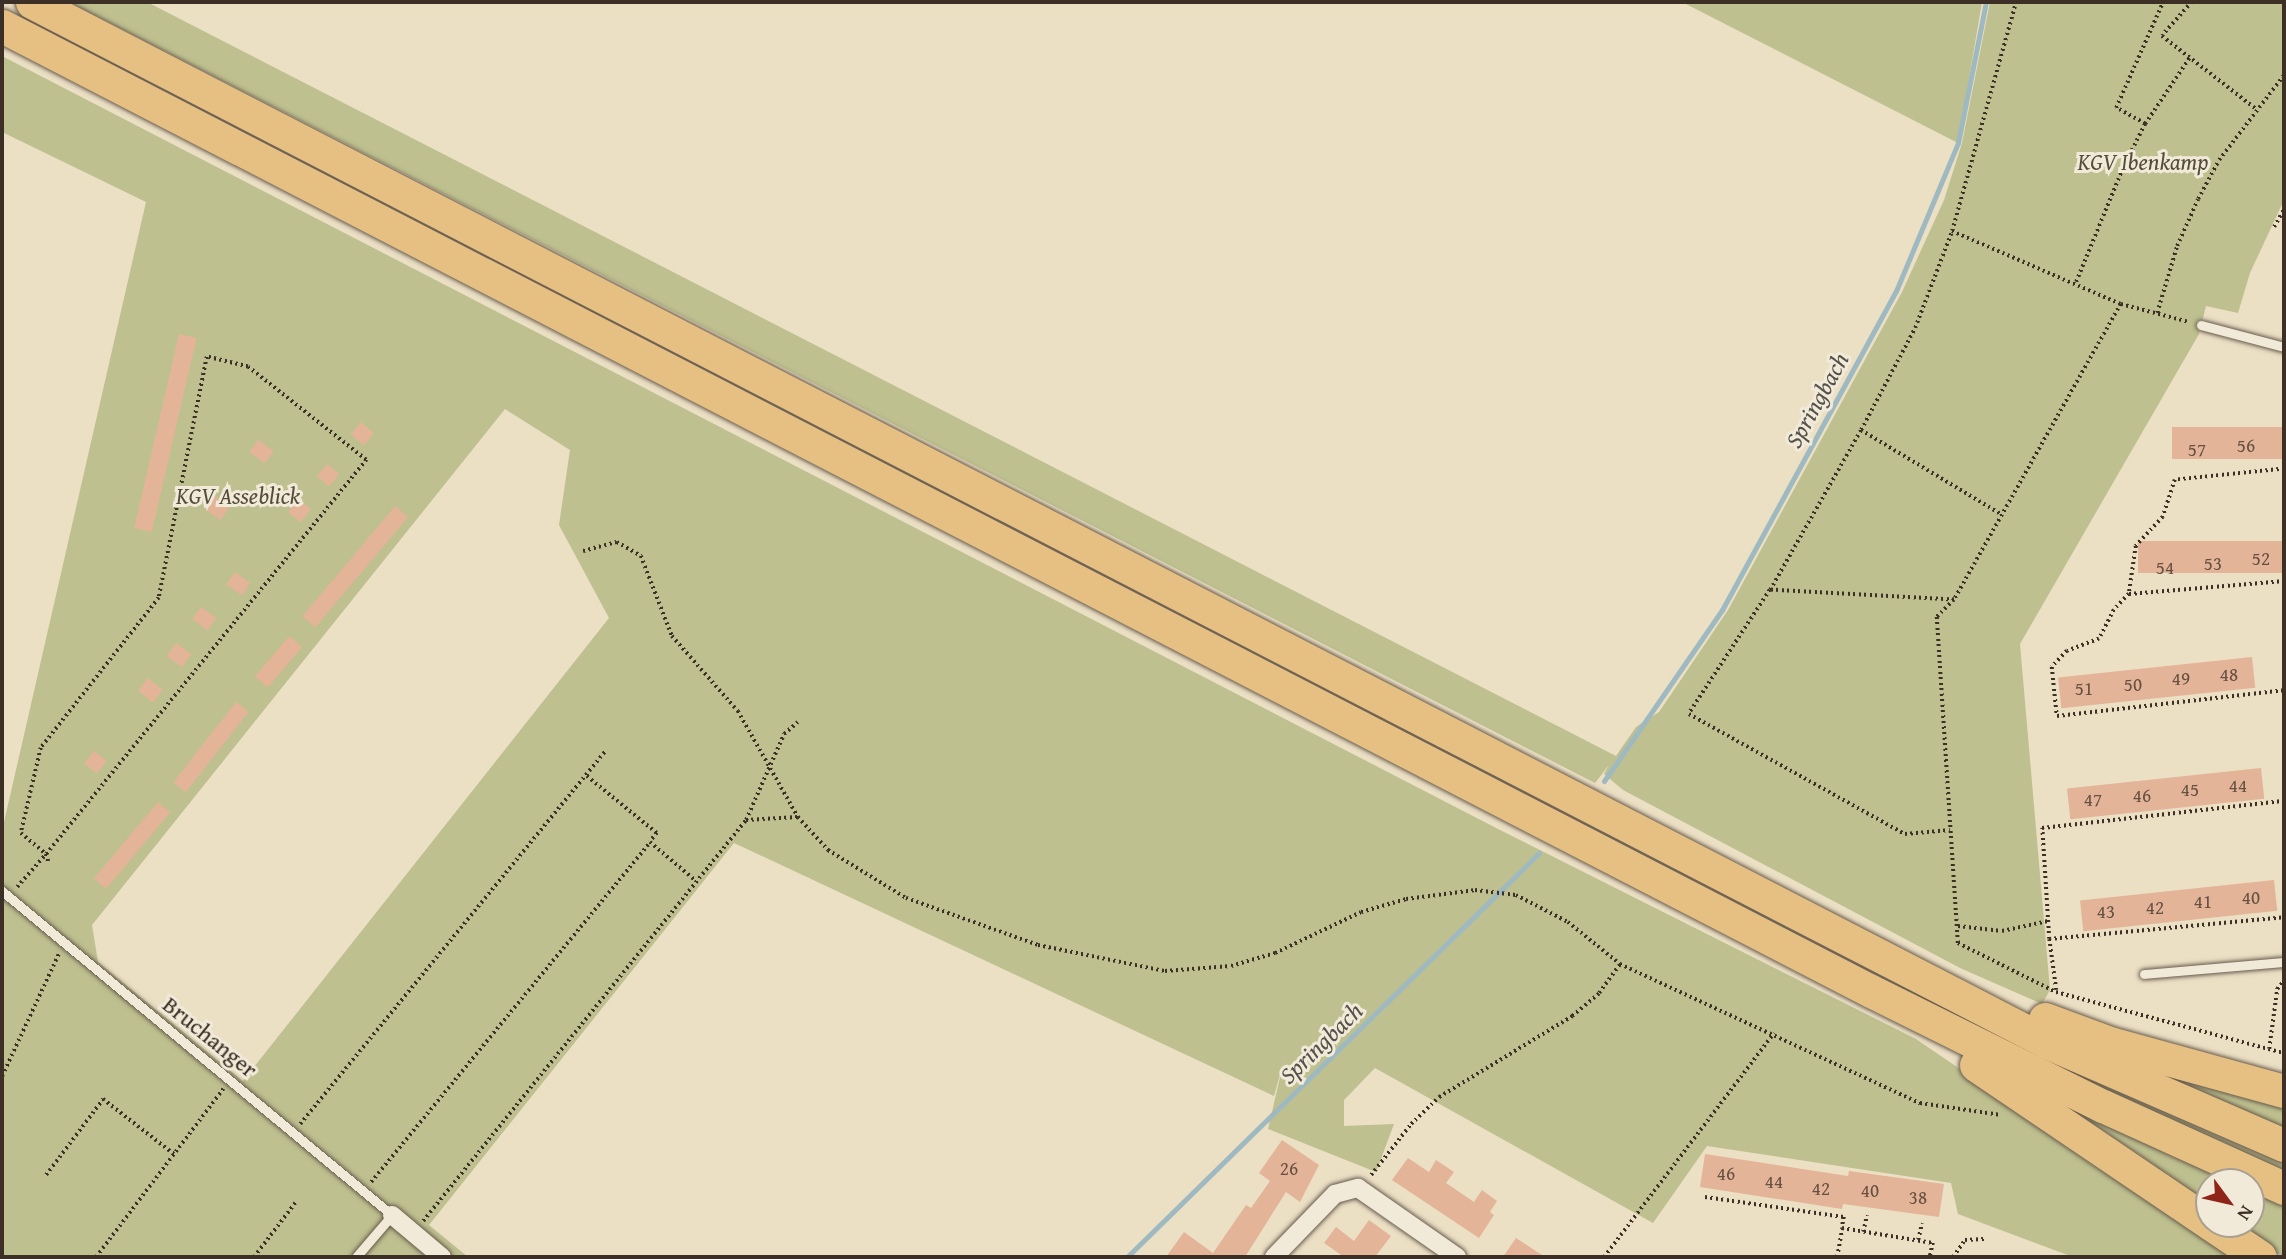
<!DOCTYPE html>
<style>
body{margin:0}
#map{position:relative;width:2286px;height:1259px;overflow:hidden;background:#ebdfc4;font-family:"Gentium Book Plus",serif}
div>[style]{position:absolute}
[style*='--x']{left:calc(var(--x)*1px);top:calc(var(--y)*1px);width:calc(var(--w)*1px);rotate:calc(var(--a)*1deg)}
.green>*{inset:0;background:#bec08f}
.stream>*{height:5px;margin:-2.5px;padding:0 2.5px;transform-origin:2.5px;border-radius:2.5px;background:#9fb9c0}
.building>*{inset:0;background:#e4b498;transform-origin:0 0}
.path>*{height:3.5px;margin-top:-1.75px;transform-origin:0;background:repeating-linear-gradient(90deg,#3c2f25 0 2px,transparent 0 5.5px)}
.roads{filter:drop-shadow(0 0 2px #685b4d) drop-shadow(0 0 2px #685b4d)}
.service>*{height:9px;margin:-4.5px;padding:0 4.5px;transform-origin:4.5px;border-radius:4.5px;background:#f2ead9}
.minor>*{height:18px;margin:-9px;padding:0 9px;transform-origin:9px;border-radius:9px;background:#f2ead9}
.motorway>*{height:33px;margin:-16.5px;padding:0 16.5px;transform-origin:16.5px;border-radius:16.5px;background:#e6c082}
span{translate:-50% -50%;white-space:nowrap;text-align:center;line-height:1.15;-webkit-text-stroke:6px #f2ead9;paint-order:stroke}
.number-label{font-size:19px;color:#665042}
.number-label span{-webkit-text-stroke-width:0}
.park-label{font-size:23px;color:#564c3a;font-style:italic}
.street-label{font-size:23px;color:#3c2f25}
.water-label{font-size:24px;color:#55524c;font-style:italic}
.frame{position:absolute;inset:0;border:4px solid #3c2f25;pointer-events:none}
.north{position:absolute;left:2195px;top:1168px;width:70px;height:70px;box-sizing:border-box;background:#f2ead9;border:2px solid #a99f91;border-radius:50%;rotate:123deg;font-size:19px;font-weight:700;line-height:28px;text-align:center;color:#3c2f25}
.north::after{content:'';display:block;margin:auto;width:24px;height:32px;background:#8f2418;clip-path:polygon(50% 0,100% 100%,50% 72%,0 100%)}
</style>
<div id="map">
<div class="green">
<i style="clip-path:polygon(69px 2px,147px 2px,1616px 756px,1636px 727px,1659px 712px,1728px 610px,1902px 292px,1944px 200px,1962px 143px,1990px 2px,2284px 2px,2284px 200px,2250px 273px,2238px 313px,2206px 306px,2199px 334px,2020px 644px,2050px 990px,2042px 1004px,1960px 968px,1623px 790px,1604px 774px,1609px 765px,1595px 783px)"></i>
<i style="clip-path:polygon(1682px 2px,1982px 2px,1958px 143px)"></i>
<i style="clip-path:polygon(evenodd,2px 56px,1500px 830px,1916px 1039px,2236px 1257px,2073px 1257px,1958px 1214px,1951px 1183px,1707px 1146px,1653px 1223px,1375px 1068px,1344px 1100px,1344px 1126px,1394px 1124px,1376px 1172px,1268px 1129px,1284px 1060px,1274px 1096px,734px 843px,429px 1225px,468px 1257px,2px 1257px,2px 831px,146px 202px,2px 132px,2px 56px,505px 409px,570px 450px,559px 525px,609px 618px,243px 1081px,98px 962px,92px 925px,505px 409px)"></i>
<i style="clip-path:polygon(2104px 1051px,2284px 1100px,2284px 1257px,2231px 1224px,2251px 1224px,2251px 1182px,2209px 1182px,2209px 1209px,1997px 1069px)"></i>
</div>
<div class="stream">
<i style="--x:1604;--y:781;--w:208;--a:-55.4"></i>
<i style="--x:1722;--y:610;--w:363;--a:-61.4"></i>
<i style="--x:1896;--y:291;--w:160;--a:-67.3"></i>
<i style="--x:1958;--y:143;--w:144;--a:-78.8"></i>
<i style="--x:1127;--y:1257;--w:577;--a:-44.44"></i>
</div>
<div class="building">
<i style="left:179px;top:334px;width:18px;height:199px;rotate:13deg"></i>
<i style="left:361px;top:422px;width:17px;height:16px;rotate:40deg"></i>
<i style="left:2284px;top:427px;width:32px;height:112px;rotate:90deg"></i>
<i style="left:258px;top:440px;width:19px;height:15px;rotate:35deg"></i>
<i style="left:327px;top:464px;width:16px;height:16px;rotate:40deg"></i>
<i style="left:214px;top:496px;width:19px;height:16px;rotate:35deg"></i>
<i style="left:299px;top:499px;width:16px;height:17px;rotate:40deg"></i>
<i style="left:395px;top:506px;width:17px;height:144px;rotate:40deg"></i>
<i style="left:2284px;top:541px;width:32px;height:146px;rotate:90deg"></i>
<i style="left:235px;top:572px;width:19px;height:15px;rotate:36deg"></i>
<i style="left:201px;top:607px;width:19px;height:15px;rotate:36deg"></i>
<i style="left:289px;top:636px;width:17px;height:53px;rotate:40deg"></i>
<i style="left:176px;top:643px;width:19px;height:16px;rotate:36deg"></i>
<i style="left:2252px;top:657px;width:31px;height:195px;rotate:84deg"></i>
<i style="left:148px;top:678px;width:19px;height:16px;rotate:39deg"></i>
<i style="left:236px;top:702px;width:16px;height:102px;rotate:38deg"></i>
<i style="left:94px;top:751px;width:16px;height:16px;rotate:38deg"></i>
<i style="left:2261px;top:768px;width:31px;height:195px;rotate:84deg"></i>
<i style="left:158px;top:802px;width:16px;height:100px;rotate:40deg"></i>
<i style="left:2274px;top:880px;width:31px;height:195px;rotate:84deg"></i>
<i style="clip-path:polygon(1282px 1140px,1319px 1165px,1300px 1202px,1286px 1192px,1245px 1257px,1166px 1257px,1184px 1232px,1213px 1253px,1246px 1205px,1251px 1208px,1270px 1181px,1259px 1173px)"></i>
<i style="clip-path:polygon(1705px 1154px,1848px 1176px,1849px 1171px,1944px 1184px,1939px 1217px,1843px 1204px,1842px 1209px,1700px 1187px)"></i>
<i style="clip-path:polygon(1408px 1158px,1429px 1172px,1436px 1160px,1454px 1172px,1446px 1183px,1474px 1202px,1482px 1190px,1497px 1201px,1490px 1212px,1494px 1215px,1479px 1238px,1392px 1180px)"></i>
<i style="clip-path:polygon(1369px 1220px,1391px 1236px,1375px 1257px,1344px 1257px,1324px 1243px,1336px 1227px,1354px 1241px)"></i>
<i style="clip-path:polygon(1516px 1238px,1545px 1257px,1503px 1257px)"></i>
</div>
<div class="path">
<i style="--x:2192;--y:2;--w:45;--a:131.4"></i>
<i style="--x:2162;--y:36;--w:119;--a:37.8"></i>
<i style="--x:2145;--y:124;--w:33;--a:-151"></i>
<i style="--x:2116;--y:108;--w:116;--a:-66.1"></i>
<i style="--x:2274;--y:227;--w:21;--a:-61"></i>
<i style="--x:1952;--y:231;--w:184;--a:23.4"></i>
<i style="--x:2121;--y:304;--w:70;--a:14.8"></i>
<i style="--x:2076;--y:282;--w:126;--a:-67.7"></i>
<i style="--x:2124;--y:165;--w:46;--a:-62.9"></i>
<i style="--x:2145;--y:124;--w:81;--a:-56.1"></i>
<i style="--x:2121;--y:304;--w:340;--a:119.4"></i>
<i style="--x:1954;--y:600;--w:24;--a:135"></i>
<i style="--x:1937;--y:617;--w:327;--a:86.3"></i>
<i style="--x:1958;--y:943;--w:110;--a:26.6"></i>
<i style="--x:2056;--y:992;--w:236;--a:15"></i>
<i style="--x:2157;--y:313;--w:70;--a:-73.4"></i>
<i style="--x:2177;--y:246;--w:51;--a:-65.9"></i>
<i style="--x:2198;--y:199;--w:44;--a:-61.7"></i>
<i style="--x:2219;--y:160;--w:107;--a:-52.6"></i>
<i style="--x:1861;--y:430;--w:115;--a:-62.1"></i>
<i style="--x:1915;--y:328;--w:104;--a:-69.1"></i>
<i style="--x:1952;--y:231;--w:238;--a:-74.4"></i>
<i style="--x:2284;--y:469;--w:110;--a:174.2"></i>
<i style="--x:2175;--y:480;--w:39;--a:108"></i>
<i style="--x:2163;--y:517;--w:40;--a:133"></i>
<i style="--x:2136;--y:546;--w:49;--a:98.3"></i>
<i style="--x:2129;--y:594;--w:22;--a:133"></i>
<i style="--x:2114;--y:610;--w:33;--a:117"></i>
<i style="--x:2099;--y:639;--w:34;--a:159"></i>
<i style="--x:2067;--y:651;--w:22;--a:133"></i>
<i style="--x:2052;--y:667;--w:49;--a:84.2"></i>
<i style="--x:2057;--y:716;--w:228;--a:-6.5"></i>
<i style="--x:583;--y:551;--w:35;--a:-15"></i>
<i style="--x:617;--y:542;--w:28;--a:30"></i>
<i style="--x:641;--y:556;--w:86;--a:68.8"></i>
<i style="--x:672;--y:636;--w:100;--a:48.7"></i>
<i style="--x:738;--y:711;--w:122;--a:60.5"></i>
<i style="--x:798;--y:817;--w:45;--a:47.7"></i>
<i style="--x:828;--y:850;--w:92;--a:31.6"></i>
<i style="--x:906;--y:898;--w:140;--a:19.6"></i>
<i style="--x:1038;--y:945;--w:130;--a:11.6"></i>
<i style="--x:1165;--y:971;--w:66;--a:-4.3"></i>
<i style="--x:1231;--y:966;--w:46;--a:-16.5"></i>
<i style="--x:1275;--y:953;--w:95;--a:-25.5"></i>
<i style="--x:1361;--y:912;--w:47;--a:-16.1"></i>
<i style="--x:1406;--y:899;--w:70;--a:-7.4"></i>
<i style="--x:1475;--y:890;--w:41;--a:7"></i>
<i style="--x:1516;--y:895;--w:59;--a:27.4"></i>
<i style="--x:1568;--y:922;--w:67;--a:38.9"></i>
<i style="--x:1620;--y:964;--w:331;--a:24.9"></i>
<i style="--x:1920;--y:1103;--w:82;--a:8.4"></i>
<i style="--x:1770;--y:590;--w:148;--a:123.2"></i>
<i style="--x:1689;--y:714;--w:247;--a:29.1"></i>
<i style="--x:1905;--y:834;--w:45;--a:-5.1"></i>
<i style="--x:2129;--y:594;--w:156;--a:-4.8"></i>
<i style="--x:1954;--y:600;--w:184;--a:-176.9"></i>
<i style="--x:1770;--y:590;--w:184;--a:-60.4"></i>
<i style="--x:1861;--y:430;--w:163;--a:31"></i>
<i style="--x:587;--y:776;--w:90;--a:39.2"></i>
<i style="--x:657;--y:833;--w:11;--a:128"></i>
<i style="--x:746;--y:820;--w:52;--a:-3.3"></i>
<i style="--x:17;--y:887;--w:44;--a:-48.7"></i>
<i style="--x:46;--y:854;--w:508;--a:-50.92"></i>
<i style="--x:366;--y:460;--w:150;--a:-141.8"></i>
<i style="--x:248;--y:367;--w:42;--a:-166.3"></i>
<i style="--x:207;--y:357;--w:246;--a:101.3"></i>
<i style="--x:159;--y:598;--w:191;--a:128.2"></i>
<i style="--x:41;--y:748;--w:87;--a:103.2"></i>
<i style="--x:21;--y:833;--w:33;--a:40"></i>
<i style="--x:46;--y:854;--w:10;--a:73"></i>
<i style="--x:1958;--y:926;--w:44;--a:6.5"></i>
<i style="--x:2002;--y:931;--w:47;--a:-12.3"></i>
<i style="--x:2049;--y:939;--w:111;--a:-93.6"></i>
<i style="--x:2042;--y:828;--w:244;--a:-6.4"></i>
<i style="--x:2056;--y:990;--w:51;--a:-97.8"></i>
<i style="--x:2049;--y:939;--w:236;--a:-5.3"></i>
<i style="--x:2269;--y:1049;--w:61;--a:-82.4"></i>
<i style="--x:2277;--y:989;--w:11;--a:-49"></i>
<i style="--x:2;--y:1076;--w:136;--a:-65.1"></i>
<i style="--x:300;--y:1124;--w:481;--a:-50.7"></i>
<i style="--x:46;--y:1175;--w:95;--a:-53.1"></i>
<i style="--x:103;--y:1099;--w:90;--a:37.8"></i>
<i style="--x:1371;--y:1175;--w:65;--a:-51.9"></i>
<i style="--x:1411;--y:1124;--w:39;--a:-44"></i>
<i style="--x:1439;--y:1097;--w:156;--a:-31.3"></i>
<i style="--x:1572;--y:1016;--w:35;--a:-40"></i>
<i style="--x:1599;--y:993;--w:36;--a:-54"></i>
<i style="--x:371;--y:1182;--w:440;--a:-50.6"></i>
<i style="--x:650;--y:842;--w:59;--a:40.2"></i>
<i style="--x:1705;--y:1197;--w:140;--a:8.2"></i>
<i style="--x:1844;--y:1217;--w:11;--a:100"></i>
<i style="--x:423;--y:1221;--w:515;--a:-51.15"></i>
<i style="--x:746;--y:820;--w:94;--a:-66.2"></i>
<i style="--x:784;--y:734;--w:18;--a:-41"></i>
<i style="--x:1863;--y:1232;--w:17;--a:-77"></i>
<i style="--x:1918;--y:1240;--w:17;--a:-77"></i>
<i style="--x:96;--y:1257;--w:211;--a:-52.9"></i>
<i style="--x:254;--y:1257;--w:68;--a:-52.8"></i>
<i style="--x:1604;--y:1257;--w:281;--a:-52.8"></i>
<i style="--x:1837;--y:1257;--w:29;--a:-80"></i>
<i style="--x:1842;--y:1228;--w:92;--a:9.4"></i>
<i style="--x:1933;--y:1243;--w:14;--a:102"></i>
<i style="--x:1953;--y:1257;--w:21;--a:-55"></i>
<i style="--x:1965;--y:1240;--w:19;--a:-3"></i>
</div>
<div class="roads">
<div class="service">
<i style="--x:2201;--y:325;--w:86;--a:14.8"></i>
<i style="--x:2;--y:891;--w:507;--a:39.72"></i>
<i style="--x:392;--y:1215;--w:55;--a:130.6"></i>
<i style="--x:2144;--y:974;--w:141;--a:-4.9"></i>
</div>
<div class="minor">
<i style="--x:392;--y:1215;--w:65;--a:40"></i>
<i style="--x:1274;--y:1257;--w:88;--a:-45.9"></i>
<i style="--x:1335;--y:1194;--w:24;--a:-15"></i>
<i style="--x:1358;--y:1188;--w:121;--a:34.9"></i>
</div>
<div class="motorway">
<i style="--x:32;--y:2;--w:2270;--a:27.3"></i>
<i style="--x:2049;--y:1043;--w:256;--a:23.5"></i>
<i style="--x:2;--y:26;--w:2103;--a:27.31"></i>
<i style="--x:1871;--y:991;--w:259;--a:26.4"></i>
<i style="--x:2103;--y:1106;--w:199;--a:24.4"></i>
<i style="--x:2045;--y:1019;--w:72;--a:20.2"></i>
<i style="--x:2113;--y:1044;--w:177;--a:15.4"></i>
<i style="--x:1976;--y:1065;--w:282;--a:34.1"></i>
<i style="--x:2211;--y:1224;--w:59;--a:34"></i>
</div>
</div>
<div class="number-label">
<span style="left:2246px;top:446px">56</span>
<span style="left:2197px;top:450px">57</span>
<span style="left:2261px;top:559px">52</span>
<span style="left:2213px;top:564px">53</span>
<span style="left:2165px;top:568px">54</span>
<span style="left:2229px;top:675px">48</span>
<span style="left:2181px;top:679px">49</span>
<span style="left:2133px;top:685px">50</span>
<span style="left:2084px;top:689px">51</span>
<span style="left:2238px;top:786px">44</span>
<span style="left:2190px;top:790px">45</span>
<span style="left:2142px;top:796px">46</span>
<span style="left:2093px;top:800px">47</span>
<span style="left:2251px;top:898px">40</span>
<span style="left:2203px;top:902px">41</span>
<span style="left:2155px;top:908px">42</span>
<span style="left:2106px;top:912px">43</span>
<span style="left:1289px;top:1169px">26</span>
<span style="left:1726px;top:1174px">46</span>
<span style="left:1774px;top:1182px">44</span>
<span style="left:1821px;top:1189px">42</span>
<span style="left:1870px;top:1191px">40</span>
<span style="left:1918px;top:1198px">38</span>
</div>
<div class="park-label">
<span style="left:2143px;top:162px">KGV Ibenkamp</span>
<span style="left:238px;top:496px">KGV Asseblick</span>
</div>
<div class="street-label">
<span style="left:210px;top:1037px;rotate:39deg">Bruchanger</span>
</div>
<div class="water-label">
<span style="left:1817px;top:400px;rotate:-61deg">Springbach</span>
<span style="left:1321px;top:1043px;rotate:-44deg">Springbach</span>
</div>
<div class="frame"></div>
<div class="north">N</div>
</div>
